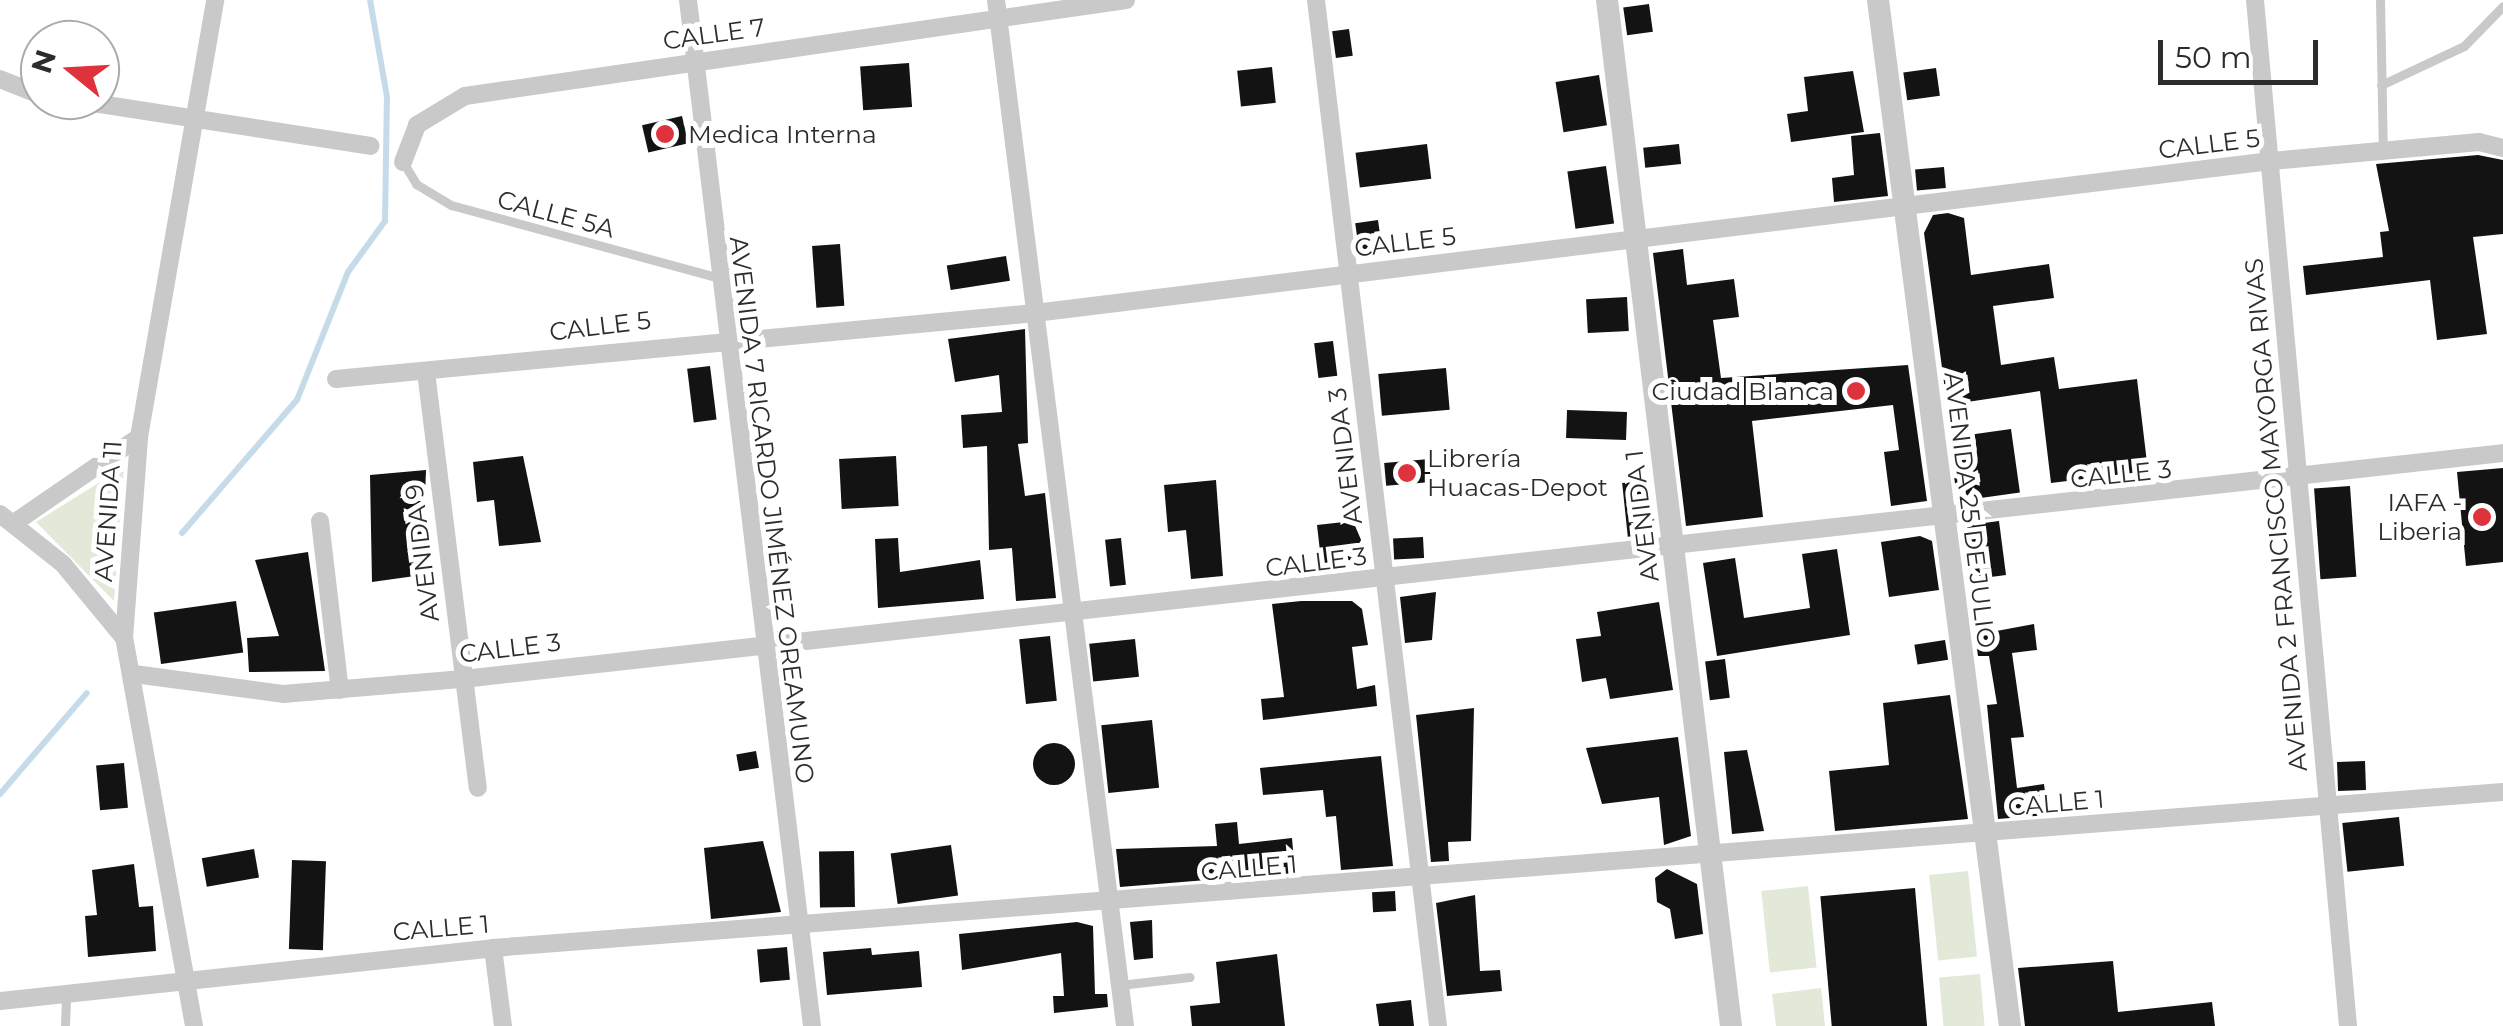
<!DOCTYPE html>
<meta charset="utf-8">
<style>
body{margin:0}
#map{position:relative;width:2503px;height:1026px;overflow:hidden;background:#fff;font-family:Montserrat,sans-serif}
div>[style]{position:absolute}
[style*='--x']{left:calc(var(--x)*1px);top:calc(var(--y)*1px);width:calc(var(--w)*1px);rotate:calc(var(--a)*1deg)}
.green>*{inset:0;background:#e2e9d9;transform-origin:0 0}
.stream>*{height:6px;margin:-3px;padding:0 3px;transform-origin:3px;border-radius:3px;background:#c6dbe9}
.building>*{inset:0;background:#131313;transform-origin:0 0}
.round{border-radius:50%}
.service>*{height:9px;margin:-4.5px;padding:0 4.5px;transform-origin:4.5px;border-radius:4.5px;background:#c9c9c9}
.minor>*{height:18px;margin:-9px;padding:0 9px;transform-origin:9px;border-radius:9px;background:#c9c9c9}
.tertiary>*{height:22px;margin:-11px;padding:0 11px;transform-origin:11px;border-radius:11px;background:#c9c9c9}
.dots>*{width:28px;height:28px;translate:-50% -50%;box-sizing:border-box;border:5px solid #fff;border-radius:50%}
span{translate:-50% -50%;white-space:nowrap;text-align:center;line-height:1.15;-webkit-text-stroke:10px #fff;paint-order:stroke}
.street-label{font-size:25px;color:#2c2c2c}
.poi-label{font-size:25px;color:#2c2c2c}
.left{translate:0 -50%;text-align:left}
.right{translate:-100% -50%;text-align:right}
.north{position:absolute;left:20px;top:20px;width:100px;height:100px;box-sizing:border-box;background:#fff;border:2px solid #ababab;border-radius:50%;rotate:288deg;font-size:28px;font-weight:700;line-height:40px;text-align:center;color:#2c2c2c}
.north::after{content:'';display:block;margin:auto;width:35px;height:45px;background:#de323c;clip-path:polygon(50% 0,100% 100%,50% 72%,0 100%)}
.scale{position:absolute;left:2158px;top:40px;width:160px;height:45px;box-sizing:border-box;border:5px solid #2c2c2c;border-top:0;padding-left:12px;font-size:30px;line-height:35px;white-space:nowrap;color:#2c2c2c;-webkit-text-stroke:8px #fff;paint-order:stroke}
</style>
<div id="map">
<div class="green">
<i style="clip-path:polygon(124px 467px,114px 601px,36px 522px)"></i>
<i style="left:1968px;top:871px;width:86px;height:39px;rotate:84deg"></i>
<i style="left:1808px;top:886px;width:82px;height:47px;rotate:84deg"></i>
<i style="left:1980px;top:974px;width:52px;height:41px;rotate:85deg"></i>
<i style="clip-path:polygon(1821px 988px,1825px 1026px,1776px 1026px,1772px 994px)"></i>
</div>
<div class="stream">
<i style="--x:182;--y:533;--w:176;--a:-49.2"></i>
<i style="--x:297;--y:400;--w:138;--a:-68.3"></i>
<i style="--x:348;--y:272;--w:63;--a:-54"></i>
<i style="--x:385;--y:221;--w:124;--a:-89.1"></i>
<i style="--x:387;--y:97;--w:98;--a:-99.9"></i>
<i style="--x:0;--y:794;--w:133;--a:-49.3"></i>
</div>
<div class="building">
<i style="left:1649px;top:4px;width:28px;height:26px;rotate:82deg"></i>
<i style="left:1349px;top:29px;width:27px;height:17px;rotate:82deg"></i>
<i style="left:909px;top:63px;width:44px;height:49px;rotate:86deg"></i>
<i style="left:1272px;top:67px;width:36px;height:35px;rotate:84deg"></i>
<i style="left:1936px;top:68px;width:28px;height:33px;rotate:82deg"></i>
<i style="clip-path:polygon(1853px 71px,1864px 132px,1791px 142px,1787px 114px,1808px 111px,1804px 77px)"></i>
<i style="left:1599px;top:75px;width:51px;height:44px;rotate:81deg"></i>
<i style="left:682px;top:116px;width:28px;height:41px;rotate:77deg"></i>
<i style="clip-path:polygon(1880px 133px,1888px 196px,1834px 202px,1832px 178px,1854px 175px,1851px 136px)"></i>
<i style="left:1427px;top:144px;width:35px;height:72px;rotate:83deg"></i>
<i style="left:1679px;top:144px;width:20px;height:36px;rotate:84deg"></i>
<i style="clip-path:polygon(2478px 155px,2503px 160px,2503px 234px,2473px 237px,2487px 334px,2437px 340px,2430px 280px,2306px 295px,2303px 266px,2383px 257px,2380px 232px,2389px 231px,2376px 164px)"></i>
<i style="left:1606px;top:166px;width:58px;height:39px;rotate:82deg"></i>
<i style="left:1944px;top:167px;width:21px;height:29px;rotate:85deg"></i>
<i style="clip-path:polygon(1948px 213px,1964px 218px,1971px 275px,2049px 264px,2054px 298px,1993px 306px,2001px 365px,2054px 357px,2059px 389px,2137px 379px,2148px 471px,2051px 483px,2040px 391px,1947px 405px,1924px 233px,1933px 215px)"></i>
<i style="left:1378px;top:220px;width:30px;height:23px;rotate:82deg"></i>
<i style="left:840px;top:244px;width:62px;height:28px;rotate:86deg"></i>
<i style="clip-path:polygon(1683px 249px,1687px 285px,1734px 279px,1739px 317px,1713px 320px,1721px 378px,1908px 365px,1927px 501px,1891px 506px,1884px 452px,1899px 450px,1893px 405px,1752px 421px,1763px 517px,1686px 526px,1653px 253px)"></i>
<i style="left:1006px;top:256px;width:25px;height:60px;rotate:81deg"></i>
<i style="left:1627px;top:297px;width:34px;height:41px;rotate:87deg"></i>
<i style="clip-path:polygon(1025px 329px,1028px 443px,1018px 444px,1025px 496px,1045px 493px,1056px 598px,1016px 601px,1012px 548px,989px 550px,987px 446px,963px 448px,961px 415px,1002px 412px,999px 375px,955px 382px,948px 339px)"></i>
<i style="left:1333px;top:341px;width:35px;height:19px;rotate:83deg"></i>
<i style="left:710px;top:366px;width:54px;height:23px;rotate:83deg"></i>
<i style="left:1446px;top:368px;width:42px;height:68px;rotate:85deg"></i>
<i style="left:1627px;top:412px;width:28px;height:60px;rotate:92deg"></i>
<i style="left:2011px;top:429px;width:64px;height:63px;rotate:82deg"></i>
<i style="clip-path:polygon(523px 456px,541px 542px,499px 546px,494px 500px,477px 502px,473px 462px)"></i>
<i style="left:896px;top:456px;width:50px;height:57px;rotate:87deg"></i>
<i style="left:1429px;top:459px;width:23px;height:45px;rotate:85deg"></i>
<i style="clip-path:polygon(2503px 468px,2503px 562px,2466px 566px,2457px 472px)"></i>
<i style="clip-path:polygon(426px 470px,422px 575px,372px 582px,370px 475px)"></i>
<i style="clip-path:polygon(1216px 480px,1223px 576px,1191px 579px,1186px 530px,1168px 532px,1164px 485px)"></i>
<i style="left:1650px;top:480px;width:54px;height:28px;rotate:84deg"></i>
<i style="left:2350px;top:486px;width:91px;height:36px;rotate:86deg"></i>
<i style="clip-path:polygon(1353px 521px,1370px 561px,1322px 569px,1317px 525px)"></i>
<i style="clip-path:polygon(1999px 521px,2006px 575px,1968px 580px,1962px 536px,1969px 525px)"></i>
<i style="clip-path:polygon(1920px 536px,1932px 541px,1939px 590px,1889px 597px,1881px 542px)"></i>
<i style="left:1423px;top:537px;width:21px;height:30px;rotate:87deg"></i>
<i style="clip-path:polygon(898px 538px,900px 572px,980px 560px,984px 599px,878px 608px,875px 539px)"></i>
<i style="left:1121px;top:538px;width:47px;height:16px;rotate:84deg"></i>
<i style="clip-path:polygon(1837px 549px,1850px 635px,1717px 656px,1703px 563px,1735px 558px,1744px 618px,1810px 608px,1802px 554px)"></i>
<i style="clip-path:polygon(308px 552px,325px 671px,249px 672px,247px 638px,279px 636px,255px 560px)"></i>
<i style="clip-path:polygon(1436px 592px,1432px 640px,1405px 643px,1400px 597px)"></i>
<i style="left:236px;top:601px;width:52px;height:83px;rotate:82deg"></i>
<i style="clip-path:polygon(1301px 601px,1352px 601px,1362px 609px,1368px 645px,1352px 647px,1357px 689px,1375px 685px,1377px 706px,1263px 720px,1261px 699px,1284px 697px,1272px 604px)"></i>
<i style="clip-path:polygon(1659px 602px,1673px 690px,1610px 699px,1606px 678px,1582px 682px,1576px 639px,1601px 636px,1597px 612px)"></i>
<i style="clip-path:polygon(2034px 624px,2037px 650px,2012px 653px,2024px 737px,2011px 738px,2017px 788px,2044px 784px,2048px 815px,1998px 819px,1987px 705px,1997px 704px,1989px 656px,1978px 656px,1975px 635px)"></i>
<i style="left:1050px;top:636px;width:65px;height:31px;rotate:84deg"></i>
<i style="left:1135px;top:639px;width:38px;height:46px;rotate:84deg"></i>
<i style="left:1945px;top:640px;width:20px;height:31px;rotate:81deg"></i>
<i style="left:1725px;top:659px;width:39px;height:20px;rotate:83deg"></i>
<i style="clip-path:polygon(1950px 695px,1968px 819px,1835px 831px,1829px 771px,1889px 765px,1883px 703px)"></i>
<i style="clip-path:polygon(1474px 708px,1471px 841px,1448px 842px,1449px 861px,1431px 862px,1416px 715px)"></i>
<i style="left:1152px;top:720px;width:68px;height:51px;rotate:84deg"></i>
<i style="clip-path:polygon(1678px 737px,1691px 836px,1664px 845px,1659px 797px,1602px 804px,1586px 748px)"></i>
<i class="round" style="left:1033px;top:743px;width:42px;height:42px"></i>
<i style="clip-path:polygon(1747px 750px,1764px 831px,1732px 834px,1724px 752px)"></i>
<i style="left:756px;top:751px;width:17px;height:20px;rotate:80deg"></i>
<i style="clip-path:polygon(1381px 756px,1393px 866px,1341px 870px,1336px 816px,1326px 817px,1323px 790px,1263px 795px,1260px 768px)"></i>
<i style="left:2365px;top:761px;width:29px;height:28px;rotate:88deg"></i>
<i style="left:124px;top:763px;width:45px;height:28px;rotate:85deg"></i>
<i style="left:2399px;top:817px;width:49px;height:57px;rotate:84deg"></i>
<i style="clip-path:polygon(1237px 822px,1239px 844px,1292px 838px,1295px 873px,1120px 887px,1116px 849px,1217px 846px,1215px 824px)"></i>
<i style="clip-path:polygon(763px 841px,781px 912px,711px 919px,704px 848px)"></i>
<i style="left:951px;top:845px;width:51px;height:61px;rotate:82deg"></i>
<i style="left:254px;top:849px;width:29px;height:53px;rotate:80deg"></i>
<i style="left:854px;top:851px;width:56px;height:35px;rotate:89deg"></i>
<i style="left:292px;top:860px;width:34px;height:89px;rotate:2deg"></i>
<i style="clip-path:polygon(134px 864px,139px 907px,153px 906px,156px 951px,88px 957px,85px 916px,97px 915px,92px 870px)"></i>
<i style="clip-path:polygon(1667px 869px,1697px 884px,1703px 934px,1675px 939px,1670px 909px,1657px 902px,1655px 878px)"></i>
<i style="left:1915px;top:888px;width:139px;height:95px;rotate:85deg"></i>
<i style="left:1395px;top:891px;width:20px;height:23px;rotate:87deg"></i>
<i style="clip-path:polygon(1475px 895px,1480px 971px,1500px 970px,1502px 991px,1447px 996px,1436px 903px)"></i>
<i style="clip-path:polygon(1152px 920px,1153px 958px,1134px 960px,1130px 922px)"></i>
<i style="clip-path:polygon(1077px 922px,1093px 926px,1095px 994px,1107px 994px,1108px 1007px,1054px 1013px,1053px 996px,1064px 996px,1061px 953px,962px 970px,959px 934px)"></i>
<i style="left:787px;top:947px;width:33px;height:30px;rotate:85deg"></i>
<i style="clip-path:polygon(871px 948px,872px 955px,919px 951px,922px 987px,827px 995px,823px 952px)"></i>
<i style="clip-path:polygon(1277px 954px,1285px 1026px,1192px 1026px,1190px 1006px,1220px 1003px,1216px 962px)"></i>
<i style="clip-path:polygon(2113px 961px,2118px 1012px,2212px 1002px,2215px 1026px,2025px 1026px,2018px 968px)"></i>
<i style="clip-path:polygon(1411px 1000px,1414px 1026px,1379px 1026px,1376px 1004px)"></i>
</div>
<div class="service">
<i style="--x:2380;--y:0;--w:150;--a:88.9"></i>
<i style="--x:2381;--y:85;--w:92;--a:-25.2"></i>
<i style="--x:2464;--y:46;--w:56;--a:-45.7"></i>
<i style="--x:403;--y:162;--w:26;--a:59"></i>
<i style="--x:416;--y:184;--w:41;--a:31"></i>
<i style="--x:451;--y:205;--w:275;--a:15.2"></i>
<i style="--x:1120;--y:985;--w:70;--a:-6.5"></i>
<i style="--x:65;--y:1026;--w:31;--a:-88"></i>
</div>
<div class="minor">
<i style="--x:688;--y:0;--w:1033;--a:83.11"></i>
<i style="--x:996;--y:0;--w:1034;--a:82.83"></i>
<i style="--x:1316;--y:0;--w:1033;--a:83.22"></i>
<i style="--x:2255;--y:0;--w:1030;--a:84.82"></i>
<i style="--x:0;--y:79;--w:43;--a:21.8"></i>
<i style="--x:74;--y:100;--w:300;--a:8.8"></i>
<i style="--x:403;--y:162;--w:40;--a:-69"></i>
<i style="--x:417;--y:125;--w:56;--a:-31.1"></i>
<i style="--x:465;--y:96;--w:668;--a:-8.26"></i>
<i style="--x:426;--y:372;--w:419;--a:82.9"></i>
<i style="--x:336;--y:379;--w:702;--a:-5.39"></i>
<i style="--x:1035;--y:313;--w:1245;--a:-7.01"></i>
<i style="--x:2271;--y:161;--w:209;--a:-5.2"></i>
<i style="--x:2479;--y:142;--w:25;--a:14"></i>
<i style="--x:0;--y:514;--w:80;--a:38.4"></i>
<i style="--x:63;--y:564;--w:96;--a:50.5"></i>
<i style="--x:17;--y:521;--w:148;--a:-34.5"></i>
<i style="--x:320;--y:521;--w:170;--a:83.3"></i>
<i style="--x:134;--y:674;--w:150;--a:7.6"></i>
<i style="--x:283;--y:694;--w:181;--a:-4.8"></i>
<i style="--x:463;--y:679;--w:2052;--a:-6.32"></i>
<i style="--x:493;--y:948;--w:79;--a:82.7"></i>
<i style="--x:0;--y:1001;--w:496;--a:-6.1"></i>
<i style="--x:493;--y:948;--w:2016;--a:-4.44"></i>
<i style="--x:194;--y:1026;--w:394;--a:-100.2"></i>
<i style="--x:124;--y:638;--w:202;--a:-85.7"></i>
<i style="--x:139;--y:437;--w:444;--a:-80.1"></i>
</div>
<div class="tertiary">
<i style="--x:1607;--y:0;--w:1033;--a:83.11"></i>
<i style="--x:1878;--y:0;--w:1034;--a:82.67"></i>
</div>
<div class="dots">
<i style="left:665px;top:134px;background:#de323c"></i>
<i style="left:1856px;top:391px;background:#de323c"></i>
<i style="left:1407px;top:473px;background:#de323c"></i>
<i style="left:2482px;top:517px;background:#de323c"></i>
</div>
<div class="street-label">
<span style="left:714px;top:34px;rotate:-8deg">CALLE 7</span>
<span style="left:2209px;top:144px;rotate:-7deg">CALLE 5</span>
<span style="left:556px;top:214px;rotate:15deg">CALLE 5A</span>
<span style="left:1405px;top:242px;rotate:-7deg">CALLE 5</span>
<span style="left:600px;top:326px;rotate:-7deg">CALLE 5</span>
<span style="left:1345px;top:456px;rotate:-97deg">AVENIDA 3</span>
<span style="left:2121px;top:474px;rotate:-6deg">CALLE 3</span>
<span style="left:772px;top:510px;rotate:83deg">AVENIDA 7 RICARDO JIMÉNEZ OREAMUNO</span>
<span style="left:1970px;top:510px;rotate:83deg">AVENIDA 25 DE JULIO</span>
<span style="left:108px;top:511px;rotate:-86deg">AVENIDA 11</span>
<span style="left:2276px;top:515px;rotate:-95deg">AVENIDA 2 FRANCISCO MAYORGA RIVAS</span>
<span style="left:1642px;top:516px;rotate:-97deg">AVENIDA 1</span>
<span style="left:422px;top:553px;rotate:-97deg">AVENIDA 9</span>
<span style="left:1316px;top:562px;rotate:-7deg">CALLE 3</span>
<span style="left:510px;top:648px;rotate:-7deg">CALLE 3</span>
<span style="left:2056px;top:803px;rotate:-5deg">CALLE 1</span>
<span style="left:1249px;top:868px;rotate:-5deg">CALLE 1</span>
<span style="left:441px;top:928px;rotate:-5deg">CALLE 1</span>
</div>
<div class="poi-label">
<span class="left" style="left:688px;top:134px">Medica Interna</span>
<span class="right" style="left:1834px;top:391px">Ciudad Blanca</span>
<span class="left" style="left:1427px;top:473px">Librería<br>Huacas-Depot</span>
<span class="right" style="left:2462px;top:517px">IAFA -<br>Liberia</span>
</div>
<div class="north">N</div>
<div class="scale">50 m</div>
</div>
